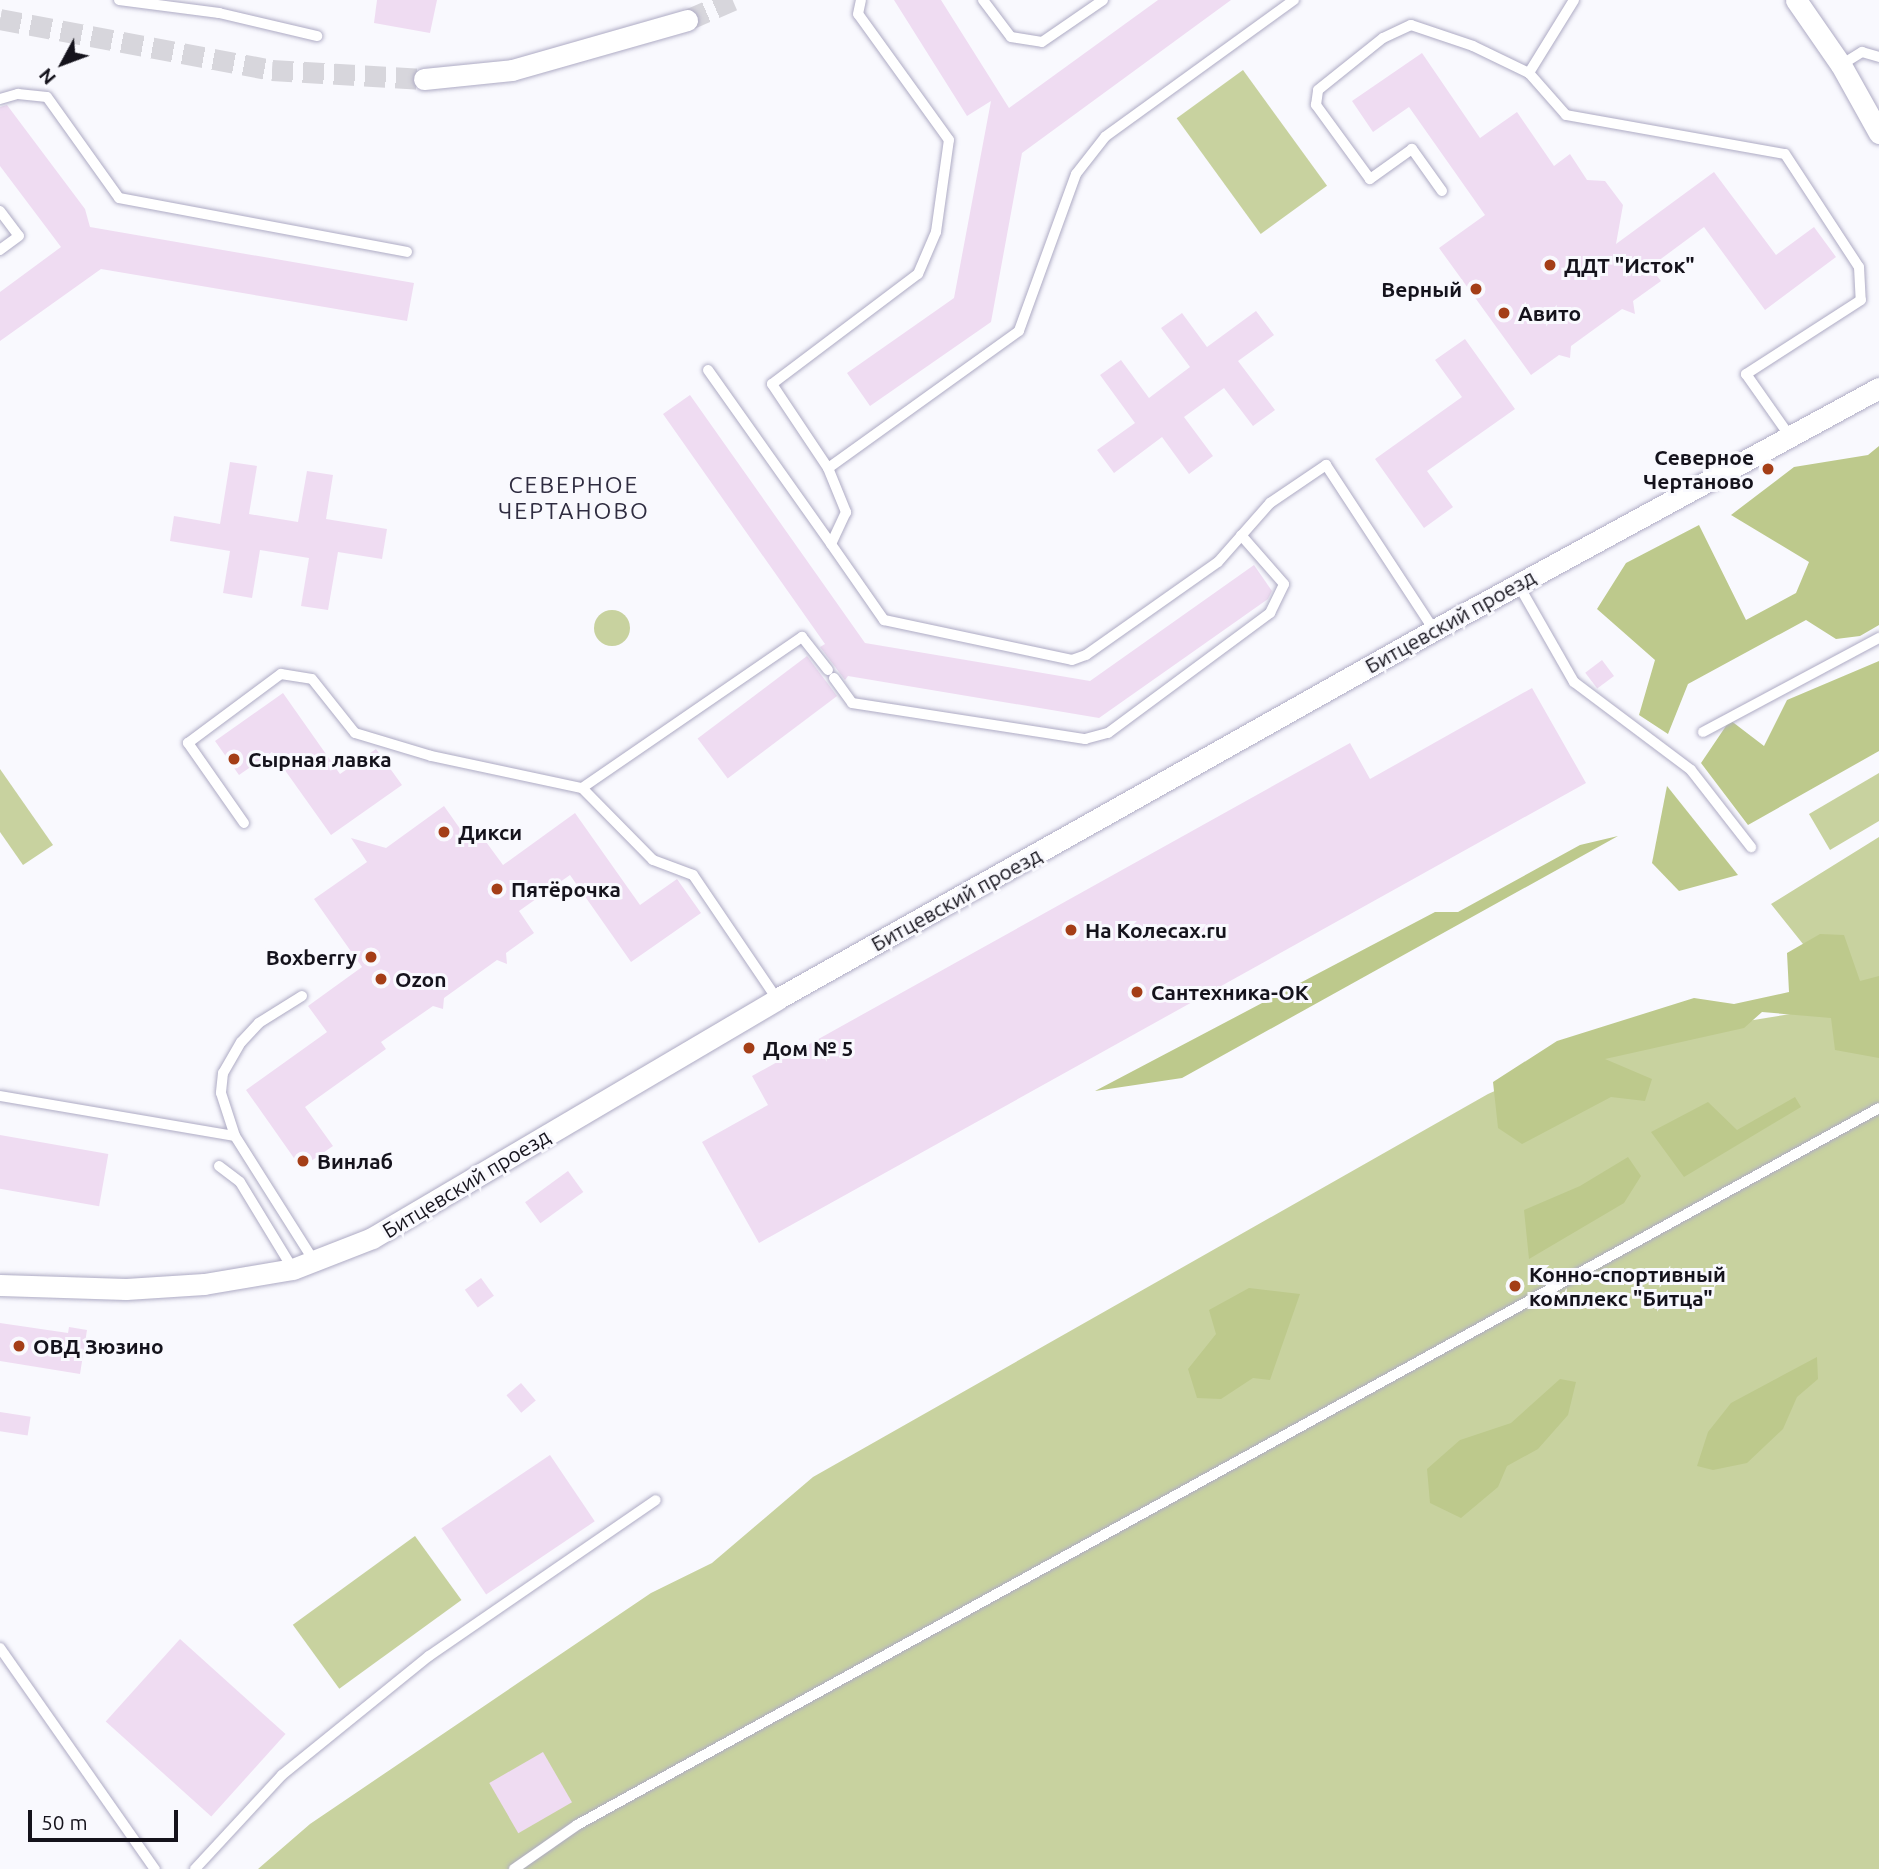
<!DOCTYPE html>
<meta charset="utf-8">
<style>
body{margin:0}
#map{position:relative;width:1879px;height:1869px;overflow:hidden;background:#f9f9fe;font-family:Ubuntu,sans-serif}
div>[style]{position:absolute}
[style*='--x']{left:calc(var(--x)*1px);top:calc(var(--y)*1px);width:calc(var(--w)*1px);rotate:calc(var(--a)*1deg)}
.green>*{inset:0;background:#c8d29f;transform-origin:0 0}
.round{border-radius:50%}
.forest>*{inset:0;background:#bdc98c}
.building>*{inset:0;background:#efdcf2;transform-origin:0 0}
.minor-tunnel>*{height:21px;margin-top:-10.5px;transform-origin:0;background:repeating-linear-gradient(90deg,#d7d6dc 0 21px,transparent 0 31px)}
.roads{filter:drop-shadow(0 0 2px #aeabc4) drop-shadow(0 0 2px #aeabc4)}
.service>*{height:10px;margin:-5px;padding:0 5px;transform-origin:5px;border-radius:5px;background:#fff}
.minor>*{height:21px;margin:-10.5px;padding:0 10.5px;transform-origin:10.5px;border-radius:10.5px;background:#fff}
.dots>*{width:19px;height:19px;translate:-50% -50%;box-sizing:border-box;border:4px solid #f9f9fe;border-radius:50%}
span{translate:-50% -50%;white-space:nowrap;text-align:center;line-height:1.15;-webkit-text-stroke:6px #f9f9fe;paint-order:stroke}
.poi-label{font-size:21px;color:#15131c;font-weight:700}
.left{translate:0 -50%;text-align:left}
.right{translate:-100% -50%;text-align:right}
.street-label{font-size:21px;color:#15131c}
.neighbourhood-label{font-size:23px;color:#2f2c40;letter-spacing:2px}
.north{position:absolute;left:28px;top:28px;width:70px;height:70px;-webkit-text-stroke:5px #f9f9fe;paint-order:stroke;rotate:229deg;font-size:19px;font-weight:700;line-height:28px;text-align:center;color:#15131c}
.north::after{content:'';display:block;margin:auto;width:24px;height:32px;background:#15131c;clip-path:polygon(50% 0,100% 100%,50% 72%,0 100%)}
.scale{position:absolute;left:28px;top:1810px;width:150px;height:32px;box-sizing:border-box;border:4px solid #15131c;border-top:0;padding-left:9px;font-size:21px;line-height:24px;white-space:nowrap;color:#15131c;-webkit-text-stroke:5px #f9f9fe;paint-order:stroke}
</style>
<div id="map">
<div class="green">
<i style="left:1243px;top:70px;width:143px;height:82px;rotate:54deg"></i>
<i class="round" style="left:594px;top:610px;width:36px;height:36px"></i>
<i style="clip-path:polygon(0 769px,53px 845px,23px 865px,0 832px)"></i>
<i style="clip-path:polygon(1879px 773px,1879px 821px,1830px 850px,1809px 814px)"></i>
<i style="clip-path:polygon(1879px 837px,1879px 1869px,258px 1869px,310px 1824px,651px 1593px,712px 1563px,813px 1477px,1488px 1094px,1596px 1046px,1851px 1004px,1771px 904px)"></i>
<i style="left:415px;top:1536px;width:79px;height:151px;rotate:54deg"></i>
</div>
<div class="forest">
<i style="clip-path:polygon(1879px 446px,1879px 625px,1860px 636px,1836px 639px,1806px 620px,1688px 684px,1668px 734px,1639px 715px,1655px 660px,1597px 609px,1626px 563px,1699px 525px,1746px 620px,1796px 593px,1809px 562px,1731px 515px,1794px 467px,1868px 455px)"></i>
<i style="clip-path:polygon(1879px 661px,1879px 751px,1748px 825px,1701px 763px,1730px 720px,1764px 746px,1787px 700px)"></i>
<i style="clip-path:polygon(1667px 786px,1738px 875px,1679px 891px,1652px 863px)"></i>
<i style="clip-path:polygon(1618px 836px,1182px 1078px,1095px 1091px,1435px 912px,1458px 912px,1580px 845px)"></i>
<i style="clip-path:polygon(1820px 934px,1844px 935px,1860px 981px,1879px 976px,1879px 1058px,1835px 1050px,1831px 1018px,1762px 1012px,1744px 1028px,1605px 1059px,1652px 1079px,1645px 1101px,1611px 1097px,1522px 1144px,1498px 1128px,1493px 1082px,1557px 1041px,1694px 998px,1734px 1004px,1789px 992px,1787px 953px)"></i>
<i style="clip-path:polygon(1795px 1097px,1801px 1107px,1684px 1177px,1651px 1132px,1708px 1102px,1737px 1130px)"></i>
<i style="clip-path:polygon(1628px 1157px,1641px 1176px,1624px 1203px,1529px 1259px,1524px 1210px,1580px 1186px)"></i>
<i style="clip-path:polygon(1249px 1288px,1300px 1294px,1270px 1380px,1253px 1378px,1221px 1399px,1197px 1398px,1188px 1369px,1216px 1334px,1209px 1310px)"></i>
<i style="clip-path:polygon(1817px 1357px,1818px 1379px,1797px 1397px,1783px 1429px,1747px 1463px,1713px 1470px,1697px 1466px,1708px 1432px,1731px 1403px)"></i>
<i style="clip-path:polygon(1560px 1379px,1576px 1382px,1568px 1415px,1538px 1449px,1507px 1466px,1498px 1487px,1461px 1518px,1430px 1503px,1427px 1469px,1460px 1440px,1511px 1423px)"></i>
</div>
<div class="building">
<i style="clip-path:polygon(377px 0,437px 0,430px 33px,374px 23px)"></i>
<i style="clip-path:polygon(894px 0,941px 0,1009px 108px,1158px 0,1231px 0,1022px 153px,991px 322px,870px 406px,847px 373px,954px 298px,991px 101px,967px 116px)"></i>
<i style="clip-path:polygon(1422px 53px,1480px 138px,1517px 112px,1554px 166px,1570px 154px,1587px 180px,1605px 181px,1623px 205px,1616px 244px,1714px 172px,1776px 255px,1814px 227px,1836px 257px,1765px 310px,1704px 227px,1650px 267px,1661px 281px,1633px 301px,1635px 314px,1622px 309px,1571px 346px,1570px 358px,1559px 355px,1531px 375px,1439px 248px,1485px 215px,1409px 107px,1373px 132px,1352px 101px)"></i>
<i style="clip-path:polygon(7px 105px,85px 209px,90px 227px,414px 283px,407px 321px,101px 269px,0 341px,0 292px,61px 247px,0 166px,0 107px)"></i>
<i style="clip-path:polygon(1256px 311px,1274px 335px,1238px 361px,1275px 410px,1253px 426px,1224px 388px,1184px 417px,1213px 456px,1189px 474px,1162px 437px,1114px 473px,1097px 450px,1135px 423px,1100px 375px,1121px 360px,1149px 398px,1190px 367px,1161px 328px,1182px 313px,1207px 347px)"></i>
<i style="clip-path:polygon(1465px 339px,1515px 409px,1427px 471px,1453px 507px,1424px 528px,1375px 459px,1462px 397px,1435px 360px)"></i>
<i style="clip-path:polygon(690px 395px,865px 643px,1090px 681px,1254px 565px,1272px 591px,1268px 599px,1099px 718px,848px 676px,845px 680px,820px 647px,825px 644px,663px 414px)"></i>
<i style="clip-path:polygon(230px 462px,257px 466px,249px 514px,298px 522px,307px 471px,333px 475px,326px 519px,387px 529px,382px 559px,338px 552px,328px 610px,301px 606px,309px 558px,260px 550px,252px 598px,223px 593px,230px 551px,170px 541px,174px 516px,220px 524px)"></i>
<i style="left:807px;top:656px;width:50px;height:137px;rotate:53deg"></i>
<i style="left:1602px;top:660px;width:20px;height:21px;rotate:53deg"></i>
<i style="clip-path:polygon(1532px 688px,1586px 783px,759px 1243px,702px 1142px,768px 1105px,752px 1076px,1350px 743px,1370px 779px)"></i>
<i style="clip-path:polygon(283px 693px,340px 774px,376px 749px,402px 785px,331px 835px,272px 752px,239px 775px,215px 741px)"></i>
<i style="clip-path:polygon(444px 806px,463px 833px,481px 835px,503px 865px,575px 813px,640px 905px,677px 879px,701px 913px,631px 962px,570px 875px,519px 911px,534px 933px,506px 953px,507px 964px,497px 960px,444px 998px,443px 1009px,433px 1006px,381px 1042px,386px 1049px,305px 1107px,333px 1146px,301px 1168px,246px 1090px,327px 1032px,308px 1006px,362px 967px,314px 899px,367px 862px,351px 838px,386px 848px)"></i>
<i style="left:0;top:1135px;width:110px;height:53px;rotate:10deg"></i>
<i style="left:568px;top:1171px;width:26px;height:53px;rotate:54deg"></i>
<i style="left:481px;top:1278px;width:22px;height:20px;rotate:54deg"></i>
<i style="clip-path:polygon(0 1323px,68px 1333px,69px 1327px,87px 1330px,80px 1374px,0 1361px)"></i>
<i style="left:521px;top:1383px;width:23px;height:19px;rotate:50deg"></i>
<i style="left:0;top:1412px;width:31px;height:19px;rotate:9deg"></i>
<i style="left:550px;top:1455px;width:80px;height:131px;rotate:56deg"></i>
<i style="left:180px;top:1639px;width:142px;height:111px;rotate:42deg"></i>
<i style="left:543px;top:1752px;width:58px;height:62px;rotate:60deg"></i>
</div>
<div class="minor-tunnel">
<i style="--x:0;--y:19;--w:277;--a:10.6"></i>
<i style="--x:272;--y:70;--w:152;--a:3.4"></i>
<i style="--x:687;--y:20;--w:50;--a:-23.5"></i>
</div>
<div class="roads">
<div class="service">
<i style="--x:119;--y:0;--w:101;--a:7.4"></i>
<i style="--x:219;--y:13;--w:101;--a:13.2"></i>
<i style="--x:983;--y:0;--w:46;--a:52.9"></i>
<i style="--x:1011;--y:37;--w:31;--a:9"></i>
<i style="--x:1042;--y:42;--w:74;--a:-34.5"></i>
<i style="--x:1294;--y:0;--w:233;--a:144.1"></i>
<i style="--x:1105;--y:137;--w:47;--a:128.1"></i>
<i style="--x:1076;--y:174;--w:167;--a:110"></i>
<i style="--x:1019;--y:331;--w:235;--a:144.3"></i>
<i style="--x:828;--y:468;--w:48;--a:67.8"></i>
<i style="--x:846;--y:512;--w:35;--a:115"></i>
<i style="--x:831;--y:544;--w:93;--a:55.1"></i>
<i style="--x:884;--y:620;--w:192;--a:12"></i>
<i style="--x:1072;--y:660;--w:15;--a:-20"></i>
<i style="--x:1086;--y:655;--w:161;--a:-35.2"></i>
<i style="--x:1218;--y:562;--w:79;--a:-48.6"></i>
<i style="--x:1270;--y:503;--w:68;--a:-34.2"></i>
<i style="--x:1326;--y:465;--w:197;--a:56.8"></i>
<i style="--x:1574;--y:0;--w:86;--a:121.7"></i>
<i style="--x:1529;--y:73;--w:56;--a:48.6"></i>
<i style="--x:1566;--y:115;--w:222;--a:10.1"></i>
<i style="--x:1785;--y:154;--w:135;--a:56.8"></i>
<i style="--x:1859;--y:267;--w:33;--a:87"></i>
<i style="--x:1861;--y:300;--w:137;--a:147.2"></i>
<i style="--x:1746;--y:374;--w:75;--a:54.8"></i>
<i style="--x:1841;--y:65;--w:25;--a:-32"></i>
<i style="--x:1862;--y:52;--w:18;--a:16"></i>
<i style="--x:0;--y:99;--w:19;--a:-16"></i>
<i style="--x:18;--y:94;--w:29;--a:6"></i>
<i style="--x:47;--y:97;--w:124;--a:54.5"></i>
<i style="--x:119;--y:198;--w:293;--a:10.6"></i>
<i style="--x:1442;--y:191;--w:52;--a:-125.5"></i>
<i style="--x:1412;--y:149;--w:52;--a:144.5"></i>
<i style="--x:1370;--y:179;--w:92;--a:-126.1"></i>
<i style="--x:1316;--y:105;--w:15;--a:-82"></i>
<i style="--x:1318;--y:90;--w:83;--a:-38.7"></i>
<i style="--x:1383;--y:38;--w:31;--a:-25"></i>
<i style="--x:1411;--y:25;--w:65;--a:18.7"></i>
<i style="--x:1473;--y:46;--w:62;--a:25.7"></i>
<i style="--x:0;--y:211;--w:31;--a:53"></i>
<i style="--x:19;--y:236;--w:24;--a:144"></i>
<i style="--x:708;--y:370;--w:213;--a:54.7"></i>
<i style="--x:828;--y:468;--w:101;--a:-123.7"></i>
<i style="--x:772;--y:384;--w:183;--a:-37"></i>
<i style="--x:918;--y:274;--w:46;--a:-66.8"></i>
<i style="--x:936;--y:232;--w:93;--a:-82"></i>
<i style="--x:949;--y:140;--w:155;--a:-125.8"></i>
<i style="--x:858;--y:14;--w:14;--a:-78"></i>
<i style="--x:1518;--y:584;--w:113;--a:60.3"></i>
<i style="--x:1574;--y:682;--w:146;--a:36.9"></i>
<i style="--x:1691;--y:770;--w:98;--a:52.1"></i>
<i style="--x:834;--y:678;--w:31;--a:54"></i>
<i style="--x:852;--y:703;--w:236;--a:8.8"></i>
<i style="--x:1085;--y:739;--w:24;--a:-15"></i>
<i style="--x:1108;--y:733;--w:202;--a:-36.5"></i>
<i style="--x:1270;--y:613;--w:32;--a:-64"></i>
<i style="--x:1284;--y:584;--w:65;--a:-131.3"></i>
<i style="--x:1703;--y:732;--w:200;--a:-28.1"></i>
<i style="--x:244;--y:823;--w:98;--a:-125"></i>
<i style="--x:188;--y:743;--w:116;--a:-36.6"></i>
<i style="--x:281;--y:674;--w:31;--a:9"></i>
<i style="--x:312;--y:679;--w:69;--a:51.5"></i>
<i style="--x:355;--y:733;--w:79;--a:16.8"></i>
<i style="--x:431;--y:756;--w:154;--a:12"></i>
<i style="--x:302;--y:996;--w:51;--a:147.9"></i>
<i style="--x:259;--y:1023;--w:26;--a:133"></i>
<i style="--x:241;--y:1042;--w:36;--a:120"></i>
<i style="--x:223;--y:1073;--w:20;--a:96"></i>
<i style="--x:221;--y:1093;--w:45;--a:72"></i>
<i style="--x:235;--y:1136;--w:148;--a:57.7"></i>
<i style="--x:777;--y:999;--w:150;--a:-124.1"></i>
<i style="--x:693;--y:875;--w:43;--a:-159.4"></i>
<i style="--x:653;--y:860;--w:101;--a:-134.6"></i>
<i style="--x:582;--y:788;--w:267;--a:-34.5"></i>
<i style="--x:802;--y:637;--w:42;--a:51.8"></i>
<i style="--x:0;--y:1096;--w:238;--a:9.7"></i>
<i style="--x:219;--y:1166;--w:26;--a:37"></i>
<i style="--x:240;--y:1182;--w:102;--a:58.7"></i>
<i style="--x:0;--y:1648;--w:270;--a:55"></i>
<i style="--x:195;--y:1869;--w:128;--a:-47.2"></i>
<i style="--x:282;--y:1775;--w:189;--a:-39"></i>
<i style="--x:429;--y:1656;--w:275;--a:-34.5"></i>
<i style="--x:514;--y:1869;--w:77;--a:-34.9"></i>
<i style="--x:577;--y:1825;--w:1486;--a:-28.84"></i>
</div>
<div class="minor">
<i style="--x:1796;--y:0;--w:79;--a:55.3"></i>
<i style="--x:1841;--y:65;--w:78;--a:60.8"></i>
<i style="--x:424;--y:79;--w:88;--a:-5.8"></i>
<i style="--x:512;--y:70;--w:182;--a:-15.9"></i>
<i style="--x:0;--y:1285;--w:126;--a:1.8"></i>
<i style="--x:126;--y:1289;--w:78;--a:-3.7"></i>
<i style="--x:204;--y:1284;--w:90;--a:-9.6"></i>
<i style="--x:293;--y:1269;--w:85;--a:-21.4"></i>
<i style="--x:372;--y:1238;--w:470;--a:-30.5"></i>
<i style="--x:777;--y:999;--w:754;--a:-29.32"></i>
<i style="--x:1434;--y:630;--w:507;--a:-28.54"></i>
</div>
</div>
<div class="dots">
<i style="left:1550px;top:265px;background:#a43e17"></i>
<i style="left:1476px;top:289px;background:#a43e17"></i>
<i style="left:1504px;top:313px;background:#a43e17"></i>
<i style="left:1768px;top:469px;background:#a43e17"></i>
<i style="left:234px;top:759px;background:#a43e17"></i>
<i style="left:444px;top:832px;background:#a43e17"></i>
<i style="left:497px;top:889px;background:#a43e17"></i>
<i style="left:1071px;top:930px;background:#a43e17"></i>
<i style="left:371px;top:957px;background:#a43e17"></i>
<i style="left:381px;top:979px;background:#a43e17"></i>
<i style="left:1137px;top:992px;background:#a43e17"></i>
<i style="left:749px;top:1048px;background:#a43e17"></i>
<i style="left:303px;top:1161px;background:#a43e17"></i>
<i style="left:1515px;top:1286px;background:#a43e17"></i>
<i style="left:19px;top:1346px;background:#a43e17"></i>
</div>
<div class="poi-label">
<span class="left" style="left:1564px;top:265px">ДДТ "Исток"</span>
<span class="right" style="left:1462px;top:289px">Верный</span>
<span class="left" style="left:1518px;top:313px">Авито</span>
<span class="right" style="left:1754px;top:469px">Северное<br>Чертаново</span>
<span class="left" style="left:248px;top:759px">Сырная лавка</span>
<span class="left" style="left:458px;top:832px">Дикси</span>
<span class="left" style="left:511px;top:889px">Пятёрочка</span>
<span class="left" style="left:1085px;top:930px">На Колесах.ru</span>
<span class="right" style="left:357px;top:957px">Boxberry</span>
<span class="left" style="left:395px;top:979px">Ozon</span>
<span class="left" style="left:1151px;top:992px">Сантехника-ОК</span>
<span class="left" style="left:763px;top:1048px">Дом № 5</span>
<span class="left" style="left:317px;top:1161px">Винлаб</span>
<span class="left" style="left:1529px;top:1286px">Конно-спортивный<br>комплекс "Битца"</span>
<span class="left" style="left:33px;top:1346px">ОВД Зюзино</span>
</div>
<div class="street-label">
<span style="left:1450px;top:621px;rotate:-29deg">Битцевский проезд</span>
<span style="left:956px;top:899px;rotate:-29deg">Битцевский проезд</span>
<span style="left:466px;top:1183px;rotate:-31deg">Битцевский проезд</span>
</div>
<div class="neighbourhood-label">
<span style="left:574px;top:498px">СЕВЕРНОЕ<br>ЧЕРТАНОВО</span>
</div>
<div class="north">N</div>
<div class="scale">50 m</div>
</div>
